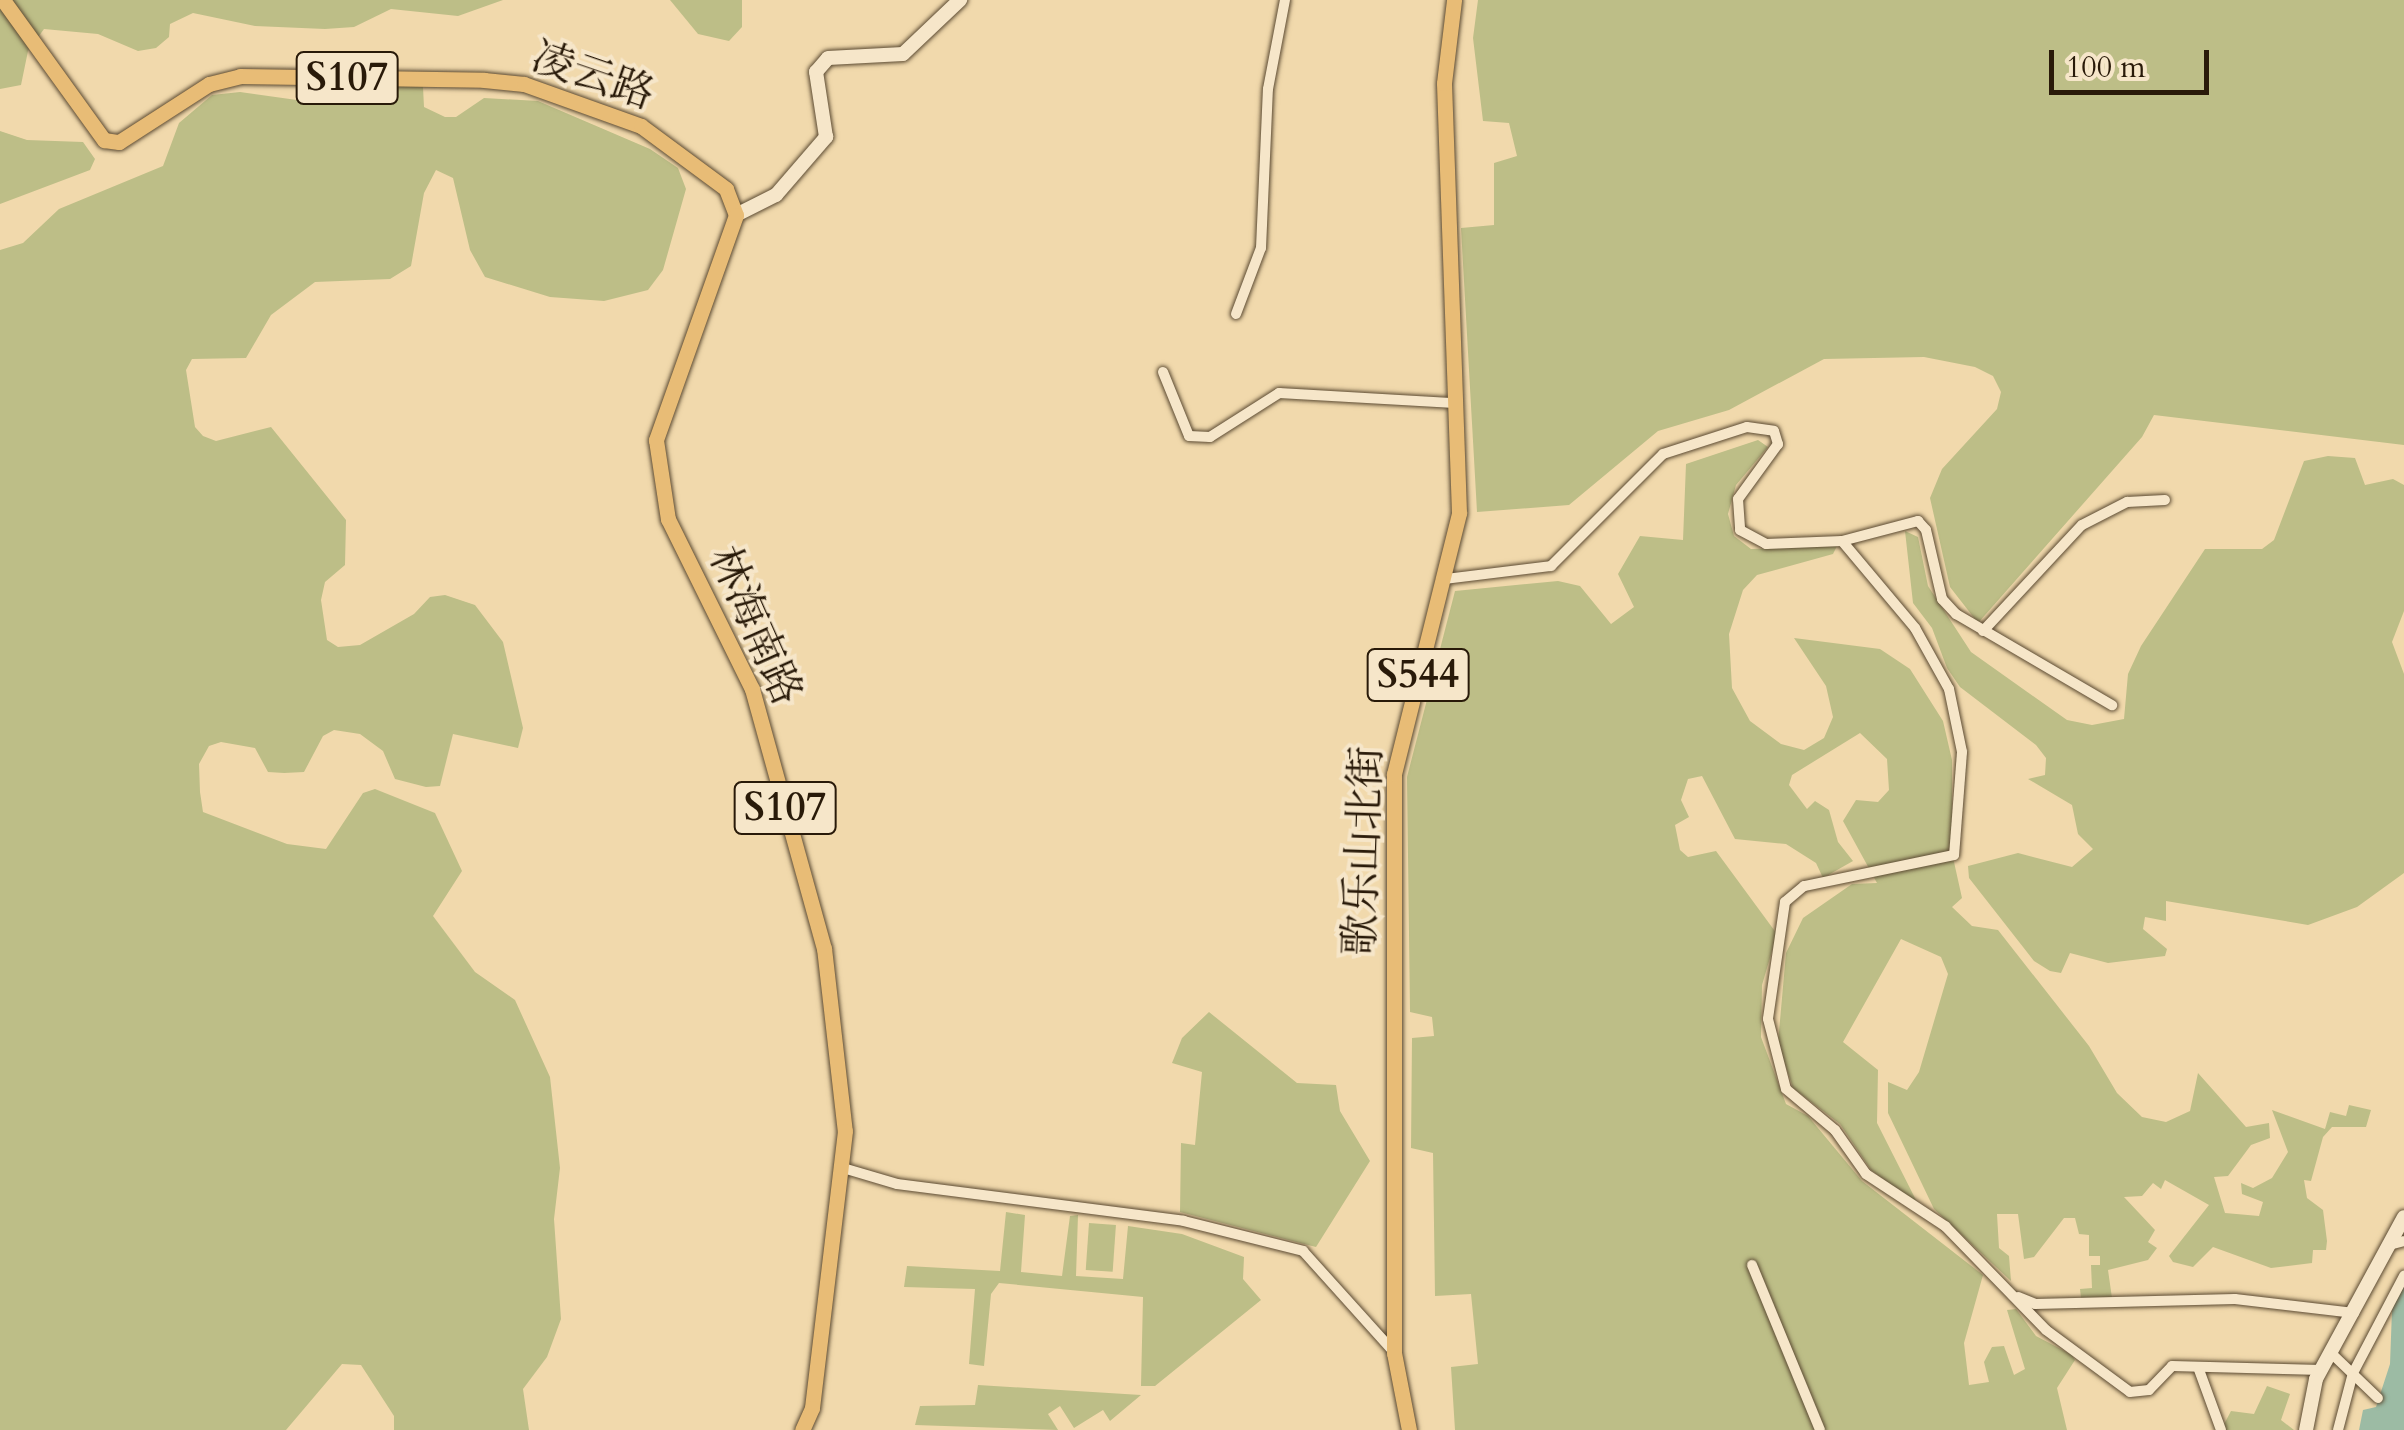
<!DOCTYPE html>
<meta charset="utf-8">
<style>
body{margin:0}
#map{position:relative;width:2404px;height:1430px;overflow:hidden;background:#f1d9ac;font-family:Cardo,"Noto Serif SC",serif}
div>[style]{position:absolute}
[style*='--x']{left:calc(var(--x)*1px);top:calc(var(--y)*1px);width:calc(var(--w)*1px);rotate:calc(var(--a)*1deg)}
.green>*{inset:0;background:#bdbe87;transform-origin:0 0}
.water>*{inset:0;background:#9cbba4}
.roads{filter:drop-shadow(0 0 2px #5b4a32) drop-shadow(0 0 2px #5b4a32)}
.street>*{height:10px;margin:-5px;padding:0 5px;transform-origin:5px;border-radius:5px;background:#f6e6c9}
.secondary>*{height:14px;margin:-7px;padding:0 7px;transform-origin:7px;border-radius:7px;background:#f6e6c9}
.primary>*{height:15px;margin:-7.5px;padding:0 7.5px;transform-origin:7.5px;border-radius:7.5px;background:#e8bc76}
span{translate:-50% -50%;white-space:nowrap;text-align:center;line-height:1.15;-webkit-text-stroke:8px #f6e6c9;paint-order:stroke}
.shield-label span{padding:2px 8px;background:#f6e6c9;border:2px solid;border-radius:8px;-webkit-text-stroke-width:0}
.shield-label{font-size:40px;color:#291a09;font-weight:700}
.street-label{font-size:42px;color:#291a09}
.scale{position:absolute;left:2049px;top:50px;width:160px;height:45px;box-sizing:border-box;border:5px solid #291a09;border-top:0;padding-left:12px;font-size:30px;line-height:35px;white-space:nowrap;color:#291a09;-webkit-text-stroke:8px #f6e6c9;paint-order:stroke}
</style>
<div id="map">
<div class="green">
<i style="clip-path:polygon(0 0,503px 0,458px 16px,391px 9px,354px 27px,325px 29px,255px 26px,193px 13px,170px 24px,169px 37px,156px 48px,138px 51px,98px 34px,44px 29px,28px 51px,21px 85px,0 89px)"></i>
<i style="clip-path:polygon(670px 0,742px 0,742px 27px,729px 41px,698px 34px)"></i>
<i style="clip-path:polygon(1478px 0,2404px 0,2404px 445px,2154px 415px,2142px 437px,1978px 623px,1950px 587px,1930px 498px,1942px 469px,1997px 409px,2001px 392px,1993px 376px,1975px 367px,1924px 357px,1824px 359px,1729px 410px,1658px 431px,1569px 505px,1477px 512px,1461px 228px,1494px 225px,1494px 163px,1517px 156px,1509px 123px,1483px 121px,1473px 38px)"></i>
<i style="clip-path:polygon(384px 85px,423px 87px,424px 107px,445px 117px,456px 117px,484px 98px,538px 101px,650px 149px,678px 168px,686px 189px,663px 270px,648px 290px,604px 301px,550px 297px,485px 277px,470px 250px,453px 178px,436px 170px,424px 193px,411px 266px,390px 279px,315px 282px,271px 315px,246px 358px,192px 359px,186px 370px,195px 427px,203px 436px,216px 441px,271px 427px,346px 520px,345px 565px,325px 582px,321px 600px,327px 640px,338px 647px,360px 645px,414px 614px,430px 597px,445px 595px,475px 605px,503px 642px,523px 728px,518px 748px,453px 734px,440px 786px,426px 787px,395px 779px,383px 751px,360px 734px,334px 730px,323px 736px,304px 772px,284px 773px,268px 772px,255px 748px,221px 742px,209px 746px,199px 764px,200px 792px,203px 812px,287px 844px,326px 849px,363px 793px,375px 789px,435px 813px,462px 871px,433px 916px,475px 972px,515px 1000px,550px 1077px,560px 1168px,554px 1219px,561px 1319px,547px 1357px,523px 1389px,529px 1430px,394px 1430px,394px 1416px,361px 1365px,342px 1364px,286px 1430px,0 1430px,0 250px,23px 243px,59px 209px,163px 166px,179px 123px,212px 95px,240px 92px,304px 101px,332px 88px)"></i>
<i style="clip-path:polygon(0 131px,27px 140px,83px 142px,95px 159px,90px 170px,0 204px)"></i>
<i style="clip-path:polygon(1758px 440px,1768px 447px,1736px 485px,1728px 514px,1734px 536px,1751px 549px,1837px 546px,1833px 554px,1757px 575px,1743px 590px,1729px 634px,1732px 688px,1750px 721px,1781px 744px,1804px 750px,1824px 738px,1833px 717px,1826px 686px,1794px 638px,1880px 649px,1910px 669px,1943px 721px,1952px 760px,1952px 853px,1962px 898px,1952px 907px,1972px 926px,1998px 930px,2089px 1046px,2117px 1093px,2142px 1117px,2166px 1122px,2190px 1111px,2198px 1073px,2246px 1127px,2269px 1123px,2270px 1138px,2251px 1145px,2228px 1176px,2214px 1177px,2225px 1213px,2259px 1216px,2263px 1202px,2242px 1194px,2241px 1183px,2253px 1188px,2272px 1178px,2288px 1152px,2272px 1110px,2325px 1129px,2330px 1112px,2346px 1116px,2349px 1105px,2371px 1110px,2366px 1127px,2332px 1127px,2323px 1137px,2311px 1181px,2304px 1180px,2307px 1198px,2323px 1210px,2327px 1241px,2326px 1250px,2313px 1250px,2312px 1263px,2271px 1268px,2213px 1247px,2193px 1267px,2173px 1262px,2169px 1256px,2209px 1205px,2165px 1180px,2161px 1189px,2153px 1183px,2142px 1196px,2124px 1197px,2155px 1230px,2148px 1242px,2157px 1248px,2148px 1260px,2108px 1270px,2112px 1298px,2081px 1298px,2080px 1289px,2092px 1288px,2091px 1265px,2100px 1265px,2100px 1256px,2089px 1256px,2089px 1235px,2079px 1234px,2075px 1218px,2064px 1218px,2034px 1257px,2024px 1259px,2018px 1214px,1997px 1214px,1999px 1248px,2009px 1256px,2011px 1281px,1934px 1209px,1888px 1113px,1888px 1082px,1907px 1090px,1919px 1072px,1948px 974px,1941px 957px,1901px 939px,1843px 1042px,1878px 1070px,1877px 1123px,1919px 1206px,1871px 1170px,1840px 1124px,1793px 1088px,1778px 1043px,1786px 953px,1803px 918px,1852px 884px,1877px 883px,1843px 821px,1856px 800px,1878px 802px,1889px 790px,1887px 759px,1860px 733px,1792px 775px,1789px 785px,1807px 809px,1815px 801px,1829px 810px,1838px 842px,1853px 861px,1823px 878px,1816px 863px,1786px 844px,1735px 839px,1702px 776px,1688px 779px,1681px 800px,1689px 817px,1675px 825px,1680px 850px,1688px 857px,1716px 851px,1777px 934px,1762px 985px,1761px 1037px,1786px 1104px,1808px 1116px,1862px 1181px,1983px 1275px,1964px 1343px,1969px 1385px,1989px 1382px,1984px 1362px,1992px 1347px,2004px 1346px,2014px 1375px,2025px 1369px,2007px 1310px,2016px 1309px,2036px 1336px,2072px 1355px,2075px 1360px,2057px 1388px,2067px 1430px,1455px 1430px,1451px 1367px,1478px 1364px,1471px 1294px,1435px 1296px,1433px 1153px,1411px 1148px,1412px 1038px,1434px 1036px,1432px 1017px,1410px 1012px,1407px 777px,1455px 591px,1558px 581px,1580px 586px,1611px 624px,1634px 607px,1618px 574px,1640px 536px,1683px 540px,1686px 464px)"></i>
<i style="clip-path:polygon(2328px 456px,2355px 458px,2365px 485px,2393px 479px,2404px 485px,2404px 611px,2392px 642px,2404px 674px,2404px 873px,2357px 907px,2308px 925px,2166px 901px,2166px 921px,2145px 917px,2143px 929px,2167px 949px,2165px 956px,2108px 963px,2070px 953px,2061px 973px,2050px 971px,2034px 961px,1969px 878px,1968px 866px,2018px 853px,2072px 867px,2093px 849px,2078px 834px,2072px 805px,2028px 779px,2045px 775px,2046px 758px,2036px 745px,1960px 687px,1947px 668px,1932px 628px,1913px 603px,1905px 531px,1918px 537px,1928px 586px,1971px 652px,2067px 720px,2092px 725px,2124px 719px,2128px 674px,2141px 646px,2205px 549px,2262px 549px,2274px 540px,2304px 461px)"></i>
<i style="clip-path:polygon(1209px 1012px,1297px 1083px,1336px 1085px,1340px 1111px,1370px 1161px,1316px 1247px,1180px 1212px,1181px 1143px,1195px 1145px,1202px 1072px,1172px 1063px,1182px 1038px)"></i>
<i style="clip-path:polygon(1006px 1212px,1025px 1215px,1021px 1272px,1062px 1276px,1070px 1216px,1078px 1215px,1076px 1276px,1123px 1279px,1128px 1226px,1182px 1234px,1244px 1257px,1243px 1279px,1261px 1300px,1155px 1386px,1141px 1386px,1143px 1297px,999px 1283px,991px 1294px,984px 1366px,969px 1364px,975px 1289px,904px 1287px,907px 1266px,1000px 1271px)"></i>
<i style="left:1089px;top:1223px;width:27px;height:47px;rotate:4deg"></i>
<i style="clip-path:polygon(978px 1385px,1141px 1395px,1110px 1421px,1103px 1410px,1074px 1428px,1060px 1406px,1048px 1414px,1058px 1430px,915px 1425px,920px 1406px,975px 1405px)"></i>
<i style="clip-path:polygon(2267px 1386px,2290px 1394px,2281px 1420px,2294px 1430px,2221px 1430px,2231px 1411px,2254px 1414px)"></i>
</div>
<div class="water">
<i style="clip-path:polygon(2404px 1284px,2404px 1430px,2359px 1430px,2363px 1410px,2376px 1407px,2390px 1364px,2392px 1310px)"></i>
</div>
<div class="roads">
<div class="street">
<i style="--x:1236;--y:314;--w:71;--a:-69.3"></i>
<i style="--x:1261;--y:248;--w:159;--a:-87.5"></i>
<i style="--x:1268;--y:89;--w:91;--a:-79.2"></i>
<i style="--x:1163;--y:372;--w:69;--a:67.9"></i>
<i style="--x:1189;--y:436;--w:21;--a:3"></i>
<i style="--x:1210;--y:437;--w:82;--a:-32.5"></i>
<i style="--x:1279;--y:393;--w:176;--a:3.3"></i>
<i style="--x:1842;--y:541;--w:79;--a:-14.7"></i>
<i style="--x:1918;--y:521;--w:12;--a:48"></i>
<i style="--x:1926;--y:530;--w:71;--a:76.9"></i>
<i style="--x:1942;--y:599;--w:21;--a:47"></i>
<i style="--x:1956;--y:614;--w:181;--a:30.3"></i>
<i style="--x:1445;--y:579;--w:107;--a:-7"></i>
<i style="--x:1551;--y:566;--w:158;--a:-45"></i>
<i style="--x:1663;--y:454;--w:88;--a:-17.8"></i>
<i style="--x:1747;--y:427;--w:27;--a:8"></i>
<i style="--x:1774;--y:431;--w:14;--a:73"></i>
<i style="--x:1778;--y:444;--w:68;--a:126"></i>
<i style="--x:1738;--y:499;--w:31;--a:86"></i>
<i style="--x:1740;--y:530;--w:30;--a:28"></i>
<i style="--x:1766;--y:544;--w:76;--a:-2.3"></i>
<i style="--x:1842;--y:541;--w:114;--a:50"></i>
<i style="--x:1915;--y:628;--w:70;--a:60.9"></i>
<i style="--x:1949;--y:689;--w:64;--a:78.3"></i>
<i style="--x:1962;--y:752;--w:103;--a:94.4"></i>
<i style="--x:1954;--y:855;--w:153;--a:168.3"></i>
<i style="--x:1804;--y:886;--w:25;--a:140"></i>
<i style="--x:1785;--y:902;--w:118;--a:98.3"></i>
<i style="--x:1768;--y:1019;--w:72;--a:75.6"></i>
<i style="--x:1786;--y:1089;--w:64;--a:39.9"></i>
<i style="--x:1835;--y:1130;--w:54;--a:54.8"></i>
<i style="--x:1866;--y:1174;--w:95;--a:33.4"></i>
<i style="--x:1945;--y:1226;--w:145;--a:45.8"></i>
<i style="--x:2046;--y:1330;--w:104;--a:36.4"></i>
<i style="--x:2130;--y:1392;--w:19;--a:-6"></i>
<i style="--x:2149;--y:1390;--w:33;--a:-46"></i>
<i style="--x:2172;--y:1366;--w:149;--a:1.5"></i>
<i style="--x:1983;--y:631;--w:145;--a:-47"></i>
<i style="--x:2082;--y:525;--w:51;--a:-27.1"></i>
<i style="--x:2127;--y:502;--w:38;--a:-3"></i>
<i style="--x:843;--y:1168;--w:56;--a:16.5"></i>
<i style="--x:897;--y:1184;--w:289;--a:7.3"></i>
<i style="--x:1184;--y:1221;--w:123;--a:14.1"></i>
<i style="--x:1303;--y:1251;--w:136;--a:48"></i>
<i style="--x:2393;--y:1244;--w:11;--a:-15"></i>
<i style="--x:1752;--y:1265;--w:178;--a:67.6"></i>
<i style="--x:2018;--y:1297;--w:18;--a:22"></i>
<i style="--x:2035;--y:1304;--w:200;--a:-1.4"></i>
<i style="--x:2235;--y:1299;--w:120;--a:6.7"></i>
<i style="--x:2331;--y:1353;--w:65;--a:43.8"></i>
<i style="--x:2198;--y:1367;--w:67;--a:69.9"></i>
<i style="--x:2338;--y:1430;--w:59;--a:-75.3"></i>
<i style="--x:2353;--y:1373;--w:110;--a:-62.3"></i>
</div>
<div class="secondary">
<i style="--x:736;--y:215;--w:45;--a:-26.6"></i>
<i style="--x:776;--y:195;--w:77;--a:-49.2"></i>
<i style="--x:826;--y:137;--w:66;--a:-98.7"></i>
<i style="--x:816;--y:72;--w:18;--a:-49"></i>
<i style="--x:828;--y:58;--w:75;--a:-3.1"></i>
<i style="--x:903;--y:54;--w:79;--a:-43.5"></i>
<i style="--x:2306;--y:1430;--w:52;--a:-78.9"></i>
<i style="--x:2316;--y:1379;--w:184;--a:-61.5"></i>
</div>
<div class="primary">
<i style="--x:3;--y:0;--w:173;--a:54.2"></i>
<i style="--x:104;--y:140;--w:15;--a:8"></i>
<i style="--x:119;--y:142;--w:107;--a:-32.8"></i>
<i style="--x:209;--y:84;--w:32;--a:-14"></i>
<i style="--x:240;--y:76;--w:244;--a:0.9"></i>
<i style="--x:484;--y:80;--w:40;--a:5.7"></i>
<i style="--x:524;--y:84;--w:124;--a:19.7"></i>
<i style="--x:641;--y:126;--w:106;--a:36.5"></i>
<i style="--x:726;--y:189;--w:28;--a:69"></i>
<i style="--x:736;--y:215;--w:239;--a:109.6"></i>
<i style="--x:656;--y:440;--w:80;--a:81.4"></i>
<i style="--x:668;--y:519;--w:190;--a:63.7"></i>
<i style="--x:752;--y:689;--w:269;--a:74.5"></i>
<i style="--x:824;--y:948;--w:184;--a:83.5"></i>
<i style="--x:845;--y:1131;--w:279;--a:96.8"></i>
<i style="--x:812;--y:1408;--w:24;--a:114"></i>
<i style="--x:1409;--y:1430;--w:78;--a:-101"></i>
<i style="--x:1394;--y:1353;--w:579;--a:-90"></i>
<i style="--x:1394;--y:774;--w:269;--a:-76"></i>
<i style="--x:1459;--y:513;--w:430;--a:-92"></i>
<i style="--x:1444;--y:83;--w:84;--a:-83.1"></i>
</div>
</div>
<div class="shield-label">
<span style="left:347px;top:78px">S107</span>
<span style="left:1418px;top:675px">S544</span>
<span style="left:785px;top:808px">S107</span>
</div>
<div class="street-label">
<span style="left:593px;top:76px;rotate:19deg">凌云路</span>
<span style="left:755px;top:626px;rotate:66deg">林海南路</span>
<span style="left:1364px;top:851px;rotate:-88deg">歌乐山北街</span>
</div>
<div class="scale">100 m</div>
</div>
